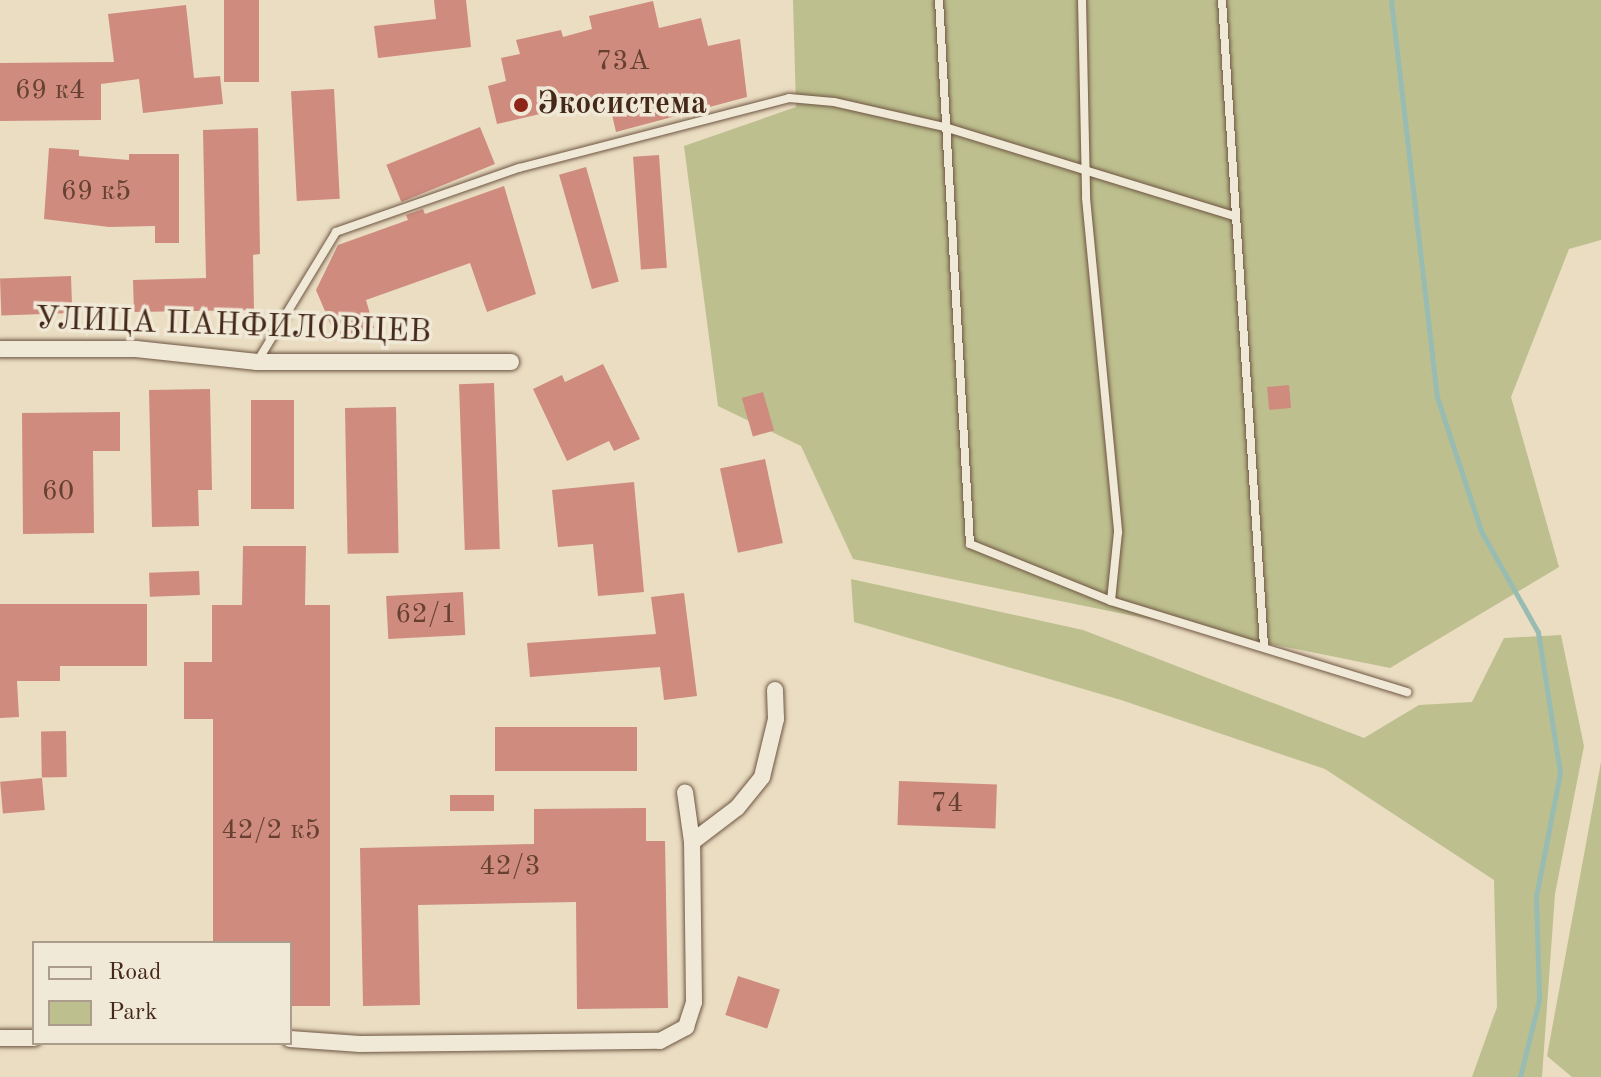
<!DOCTYPE html>
<meta charset="utf-8">
<style>
body{margin:0}
#map{position:relative;width:1601px;height:1077px;overflow:hidden;background:#eaddc2;font-family:"Old Standard TT",serif}
div>[style]{position:absolute}
[style*='--x']{left:calc(var(--x)*1px);top:calc(var(--y)*1px);width:calc(var(--w)*1px);rotate:calc(var(--a)*1deg)}
.green>*{inset:0;background:#bdbf8e}
.stream>*{height:5px;margin:-2.5px;padding:0 2.5px;transform-origin:2.5px;border-radius:2.5px;background:#98bcb2}
.building>*{inset:0;background:#ce8b7e;transform-origin:0 0}
.roads{filter:drop-shadow(0 0 2px #6e5542) drop-shadow(0 0 2px #6e5542)}
.service>*{height:8px;margin:-4px;padding:0 4px;transform-origin:4px;border-radius:4px;background:#f1e9d7}
.minor>*{height:16px;margin:-8px;padding:0 8px;transform-origin:8px;border-radius:8px;background:#f1e9d7}
.dots>*{width:22px;height:22px;translate:-50% -50%;box-sizing:border-box;border:4px solid #f1e9d7;border-radius:50%}
span{translate:-50% -50%;white-space:nowrap;text-align:center;line-height:1.15;-webkit-text-stroke:7px #f1e9d7;paint-order:stroke}
.number-label{font-size:28px;color:#664132}
.number-label span{-webkit-text-stroke-width:0}
.poi-label{font-size:32px;color:#442818;font-weight:700}
.left{translate:0 -50%;text-align:left}
.street-label{font-size:32px;color:#442818}
.legend{position:absolute;left:32px;top:941px;width:260px;height:104px;box-sizing:border-box;background:#f1e9d7;border:2px solid #ac9c8b;margin:0;padding:10px 14px;list-style:none;font-size:24px;color:#442818}
.legend li{display:flex;align-items:center;gap:16px;height:40px}
.legend b{width:40px;border:2px solid #ac9c8b}
</style>
<div id="map">
<div class="green">
<i style="clip-path:polygon(793px 0,1601px 0,1601px 240px,1569px 249px,1511px 397px,1559px 567px,1390px 668px,853px 559px,801px 446px,718px 406px,684px 146px,796px 107px)"></i>
<i style="clip-path:polygon(851px 579px,1083px 630px,1364px 738px,1419px 705px,1472px 702px,1504px 638px,1561px 635px,1584px 746px,1555px 894px,1542px 1077px,1472px 1077px,1497px 1007px,1494px 880px,1325px 769px,1121px 700px,854px 622px)"></i>
<i style="clip-path:polygon(1601px 762px,1601px 1077px,1572px 1077px,1547px 1056px)"></i>
</div>
<div class="stream">
<i style="--x:1391;--y:0;--w:400;--a:83.4"></i>
<i style="--x:1437;--y:397;--w:141;--a:71.8"></i>
<i style="--x:1481;--y:531;--w:116;--a:60.6"></i>
<i style="--x:1538;--y:632;--w:143;--a:81.1"></i>
<i style="--x:1560;--y:773;--w:126;--a:101"></i>
<i style="--x:1536;--y:897;--w:103;--a:88.3"></i>
<i style="--x:1539;--y:1000;--w:79;--a:103.9"></i>
</div>
<div class="building">
<i style="left:224px;top:0;width:35px;height:82px"></i>
<i style="clip-path:polygon(434px 0,466px 0,471px 47px,378px 58px,374px 26px,436px 19px)"></i>
<i style="clip-path:polygon(653px 1px,659px 28px,701px 18px,708px 46px,740px 39px,747px 97px,616px 132px,608px 98px,497px 124px,488px 86px,506px 81px,501px 58px,520px 54px,516px 40px,561px 30px,563px 37px,592px 29px,589px 16px)"></i>
<i style="clip-path:polygon(186px 5px,194px 78px,220px 76px,223px 104px,143px 113px,139px 79px,101px 84px,101px 120px,0 121px,0 63px,114px 62px,108px 14px)"></i>
<i style="left:334px;top:89px;width:110px;height:43px;rotate:87deg"></i>
<i style="left:480px;top:127px;width:40px;height:101px;rotate:68deg"></i>
<i style="clip-path:polygon(258px 128px,260px 254px,253px 255px,254px 310px,134px 312px,133px 280px,206px 278px,203px 130px)"></i>
<i style="clip-path:polygon(49px 148px,79px 150px,79px 156px,129px 160px,129px 154px,179px 154px,179px 243px,155px 243px,155px 226px,109px 227px,44px 219px)"></i>
<i style="left:659px;top:155px;width:113px;height:26px;rotate:86deg"></i>
<i style="left:586px;top:167px;width:119px;height:28px;rotate:74deg"></i>
<i style="clip-path:polygon(504px 186px,536px 294px,487px 312px,470px 263px,366px 300px,374px 328px,336px 337px,316px 290px,338px 245px,408px 220px,406px 215px,423px 209px,425px 214px)"></i>
<i style="left:71px;top:276px;width:37px;height:71px;rotate:88deg"></i>
<i style="clip-path:polygon(603px 364px,640px 439px,614px 451px,609px 441px,567px 461px,533px 389px,562px 375px,565px 382px)"></i>
<i style="left:494px;top:383px;width:166px;height:35px;rotate:88deg"></i>
<i style="left:1289px;top:385px;width:23px;height:22px;rotate:85deg"></i>
<i style="clip-path:polygon(210px 389px,212px 490px,198px 490px,199px 526px,152px 527px,149px 390px)"></i>
<i style="left:763px;top:392px;width:40px;height:22px;rotate:74deg"></i>
<i style="left:251px;top:400px;width:43px;height:109px"></i>
<i style="left:396px;top:407px;width:146px;height:51px;rotate:89deg"></i>
<i style="clip-path:polygon(120px 412px,120px 451px,93px 451px,94px 533px,23px 534px,22px 413px)"></i>
<i style="left:765px;top:459px;width:86px;height:46px;rotate:78deg"></i>
<i style="clip-path:polygon(634px 482px,644px 592px,598px 596px,593px 544px,558px 547px,552px 490px)"></i>
<i style="clip-path:polygon(243px 546px,306px 546px,305px 605px,330px 605px,330px 1006px,290px 1006px,290px 943px,213px 943px,213px 719px,184px 719px,184px 662px,212px 662px,212px 605px,242px 605px)"></i>
<i style="left:199px;top:571px;width:24px;height:50px;rotate:88deg"></i>
<i style="left:463px;top:592px;width:43px;height:77px;rotate:87deg"></i>
<i style="clip-path:polygon(684px 593px,697px 696px,664px 700px,660px 667px,530px 677px,527px 643px,656px 634px,651px 597px)"></i>
<i style="clip-path:polygon(0 604px,147px 604px,147px 666px,60px 666px,60px 681px,17px 681px,19px 717px,0 718px)"></i>
<i style="left:495px;top:727px;width:142px;height:44px"></i>
<i style="left:66px;top:731px;width:46px;height:25px;rotate:89deg"></i>
<i style="left:42px;top:778px;width:32px;height:42px;rotate:85deg"></i>
<i style="left:899px;top:781px;width:98px;height:44px;rotate:2deg"></i>
<i style="left:494px;top:795px;width:16px;height:44px;rotate:90deg"></i>
<i style="clip-path:polygon(646px 808px,646px 841px,665px 841px,668px 1008px,577px 1009px,576px 902px,418px 905px,420px 1005px,363px 1006px,360px 848px,534px 844px,534px 809px)"></i>
<i style="left:738px;top:976px;width:44px;height:41px;rotate:18deg"></i>
</div>
<div class="roads">
<div class="service">
<i style="--x:939;--y:0;--w:545;--a:86.74"></i>
<i style="--x:970;--y:544;--w:152;--a:22"></i>
<i style="--x:1111;--y:601;--w:310;--a:17.1"></i>
<i style="--x:1082;--y:0;--w:198;--a:88.8"></i>
<i style="--x:1086;--y:198;--w:336;--a:84.5"></i>
<i style="--x:1118;--y:532;--w:69;--a:95.8"></i>
<i style="--x:1222;--y:0;--w:647;--a:86.28"></i>
<i style="--x:257;--y:362;--w:152;--a:-58.7"></i>
<i style="--x:336;--y:232;--w:194;--a:-19.3"></i>
<i style="--x:519;--y:168;--w:279;--a:-14.5"></i>
<i style="--x:789;--y:98;--w:45;--a:5.1"></i>
<i style="--x:834;--y:102;--w:117;--a:12.8"></i>
<i style="--x:948;--y:128;--w:299;--a:17.1"></i>
</div>
<div class="minor">
<i style="--x:0;--y:349;--w:136;--a:0"></i>
<i style="--x:136;--y:349;--w:122;--a:6.1"></i>
<i style="--x:257;--y:362;--w:254;--a:0"></i>
<i style="--x:692;--y:842;--w:56;--a:-37.1"></i>
<i style="--x:737;--y:808;--w:40;--a:-51"></i>
<i style="--x:762;--y:777;--w:60;--a:-76.4"></i>
<i style="--x:776;--y:719;--w:29;--a:-92"></i>
<i style="--x:0;--y:1038;--w:34;--a:0"></i>
<i style="--x:290;--y:1039;--w:70;--a:4.1"></i>
<i style="--x:360;--y:1044;--w:300;--a:-0.6"></i>
<i style="--x:660;--y:1041;--w:30;--a:-28"></i>
<i style="--x:686;--y:1027;--w:26;--a:-72"></i>
<i style="--x:694;--y:1002;--w:160;--a:-90.7"></i>
<i style="--x:692;--y:842;--w:50;--a:-98"></i>
</div>
</div>
<div class="dots">
<i style="left:521px;top:105px;background:#8f2418"></i>
</div>
<div class="number-label">
<span style="left:623px;top:62px">73А</span>
<span style="left:50px;top:91px">69 к4</span>
<span style="left:96px;top:192px">69 к5</span>
<span style="left:58px;top:492px">60</span>
<span style="left:426px;top:615px">62/1</span>
<span style="left:947px;top:804px">74</span>
<span style="left:271px;top:831px">42/2 к5</span>
<span style="left:510px;top:867px">42/3</span>
</div>
<div class="poi-label">
<span class="left" style="left:537px;top:105px">Экосистема</span>
</div>
<div class="street-label">
<span style="left:233px;top:327px;rotate:2deg">УЛИЦА ПАНФИЛОВЦЕВ</span>
</div>
<ul class="legend">
<li><b style="height:10px;background:#f1e9d7"></b>Road</li>
<li><b style="height:22px;background:#bdbf8e"></b>Park</li>
</ul>
</div>
